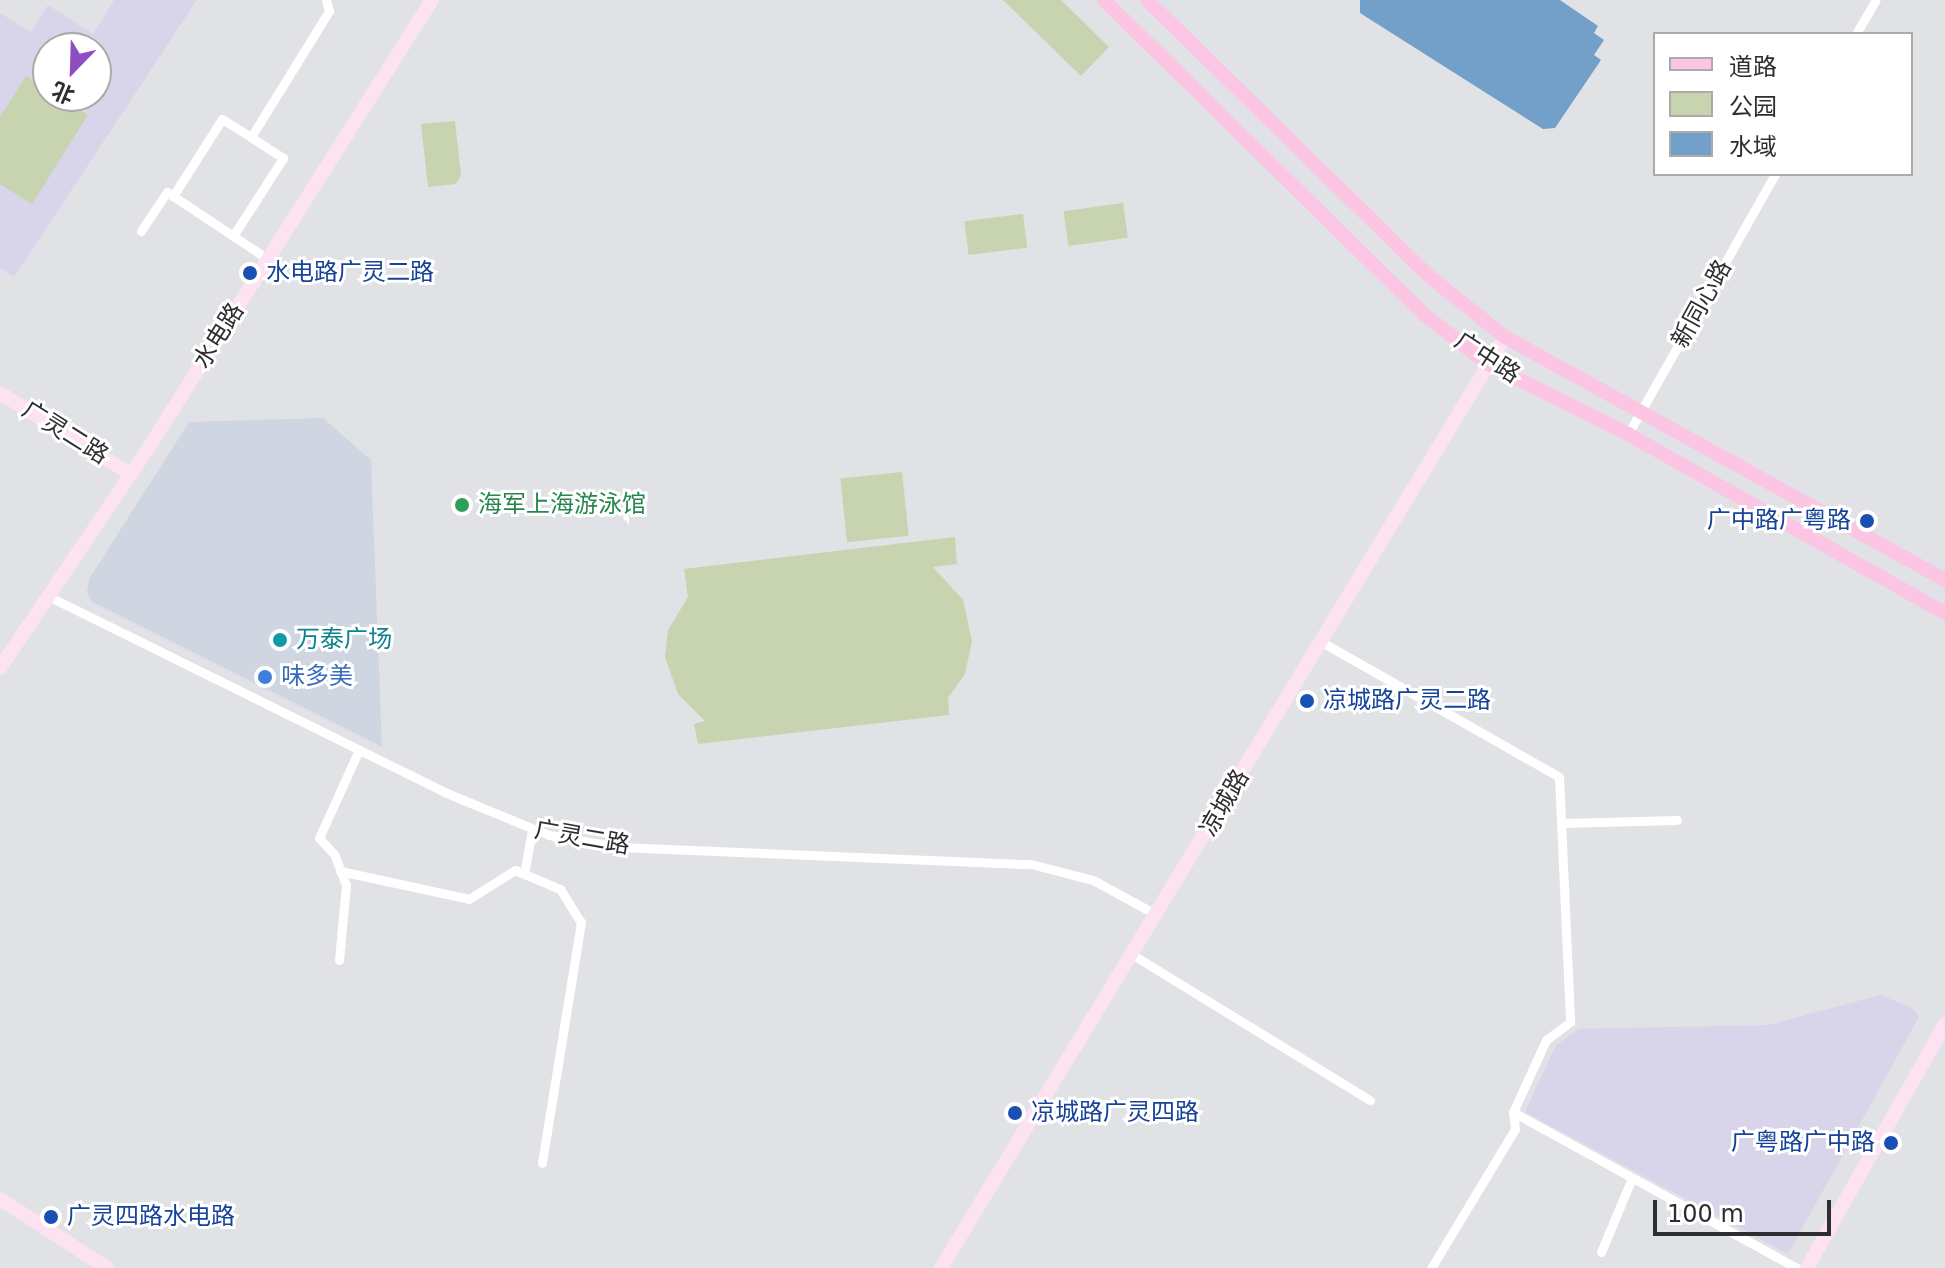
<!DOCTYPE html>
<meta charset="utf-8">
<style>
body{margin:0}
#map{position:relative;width:1945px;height:1268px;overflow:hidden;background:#e0e2e6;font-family:"DejaVu Sans","Noto Sans SC",sans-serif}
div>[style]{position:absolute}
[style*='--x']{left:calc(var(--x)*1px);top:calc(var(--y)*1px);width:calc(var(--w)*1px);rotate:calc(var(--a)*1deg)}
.built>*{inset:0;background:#d0d6e1}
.education>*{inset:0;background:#d8d5eb}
.green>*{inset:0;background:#c8d3af;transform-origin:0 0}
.water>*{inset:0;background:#72a0c8}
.street>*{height:9px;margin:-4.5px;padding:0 4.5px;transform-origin:4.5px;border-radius:4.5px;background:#fff}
.secondary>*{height:14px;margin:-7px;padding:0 7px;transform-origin:7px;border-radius:7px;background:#fde2f1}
.primary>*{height:14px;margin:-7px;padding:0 7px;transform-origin:7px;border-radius:7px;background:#fbc5e3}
.dots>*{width:22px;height:22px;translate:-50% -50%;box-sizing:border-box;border:4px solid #fff;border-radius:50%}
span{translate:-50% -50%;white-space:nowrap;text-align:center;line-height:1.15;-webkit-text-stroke:6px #fff;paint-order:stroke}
.transit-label{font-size:24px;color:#164399}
.left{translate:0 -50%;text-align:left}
.right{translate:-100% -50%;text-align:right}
.street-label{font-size:24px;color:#2d2e30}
.leisure-label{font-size:24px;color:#27864d}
.culture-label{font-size:24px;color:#0d838f}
.shop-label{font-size:24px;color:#366cbe}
.legend{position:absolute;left:1653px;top:32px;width:260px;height:144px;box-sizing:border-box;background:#fff;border:2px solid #ababac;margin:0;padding:10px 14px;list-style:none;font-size:24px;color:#2d2e30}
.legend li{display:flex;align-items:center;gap:16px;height:40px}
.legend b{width:40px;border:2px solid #ababac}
.north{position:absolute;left:32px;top:32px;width:80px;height:80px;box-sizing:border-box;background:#fff;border:2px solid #ababac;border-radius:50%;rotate:203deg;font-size:22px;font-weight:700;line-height:32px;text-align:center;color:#2d2e30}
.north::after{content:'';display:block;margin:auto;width:28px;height:36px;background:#8d4ec4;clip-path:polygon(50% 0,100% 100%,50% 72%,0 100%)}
.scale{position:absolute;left:1653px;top:1200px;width:178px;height:36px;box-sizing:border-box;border:4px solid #2d2e30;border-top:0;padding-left:10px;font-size:24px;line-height:28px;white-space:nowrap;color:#2d2e30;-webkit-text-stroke:6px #fff;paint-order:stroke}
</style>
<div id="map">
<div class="built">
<i style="clip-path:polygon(323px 418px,371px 460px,382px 747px,92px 602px,87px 592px,89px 579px,189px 422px)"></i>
</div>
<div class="education">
<i style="clip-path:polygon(evenodd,114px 0,197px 0,14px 277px,0 268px,0 13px,31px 32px,48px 5px,93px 34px,114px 0,48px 48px,96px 48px,96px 96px,48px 96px,48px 48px)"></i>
<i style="clip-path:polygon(1880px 995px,1912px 1008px,1919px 1017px,1788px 1254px,1525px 1112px,1556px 1045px,1579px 1029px,1768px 1025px)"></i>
</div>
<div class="green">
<i style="clip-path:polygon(1003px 0,1061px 0,1109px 47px,1081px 76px)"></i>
<i style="clip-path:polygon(26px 76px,48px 90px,48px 96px,58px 96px,88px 115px,32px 204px,0 184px,0 117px)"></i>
<i style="clip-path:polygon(455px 121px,461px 175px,456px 184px,428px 187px,421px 124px)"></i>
<i style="left:1123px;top:203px;width:35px;height:60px;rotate:82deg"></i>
<i style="left:1023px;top:214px;width:34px;height:59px;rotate:83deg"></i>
<i style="left:902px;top:472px;width:64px;height:62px;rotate:84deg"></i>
<i style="clip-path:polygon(955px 537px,957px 564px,933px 567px,963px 600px,972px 641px,965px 674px,948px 698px,949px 715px,698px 744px,694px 724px,705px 721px,678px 694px,665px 657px,668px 630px,688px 597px,684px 569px)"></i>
</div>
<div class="water">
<i style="clip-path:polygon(1360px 0,1560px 0,1598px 26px,1594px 33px,1604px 40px,1594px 55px,1601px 60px,1555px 128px,1543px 129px,1360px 13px)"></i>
</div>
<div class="street">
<i style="--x:1856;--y:34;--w:39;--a:-60"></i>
<i style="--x:173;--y:196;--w:114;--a:33.6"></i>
<i style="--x:141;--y:231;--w:47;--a:-56.3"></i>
<i style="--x:167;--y:192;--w:7;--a:34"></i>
<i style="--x:173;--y:196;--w:91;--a:-57.5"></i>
<i style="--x:222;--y:119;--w:34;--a:32"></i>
<i style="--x:251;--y:137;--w:148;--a:-58.2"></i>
<i style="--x:329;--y:11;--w:11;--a:-105"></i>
<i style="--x:233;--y:236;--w:93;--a:-57.3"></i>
<i style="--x:283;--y:158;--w:38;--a:-147"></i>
<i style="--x:1628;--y:434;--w:299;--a:-60.5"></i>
<i style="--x:48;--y:596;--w:442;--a:26.3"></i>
<i style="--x:444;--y:792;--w:113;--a:22.3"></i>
<i style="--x:549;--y:835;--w:70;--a:9.9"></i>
<i style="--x:618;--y:847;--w:413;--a:2.4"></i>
<i style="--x:1031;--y:864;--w:64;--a:14.5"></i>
<i style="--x:1093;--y:880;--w:73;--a:28.7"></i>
<i style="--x:1320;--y:641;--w:275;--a:29.6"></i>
<i style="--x:1559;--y:777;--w:245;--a:87.4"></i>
<i style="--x:1570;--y:1022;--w:30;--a:143"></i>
<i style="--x:1546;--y:1040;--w:79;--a:114.6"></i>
<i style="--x:1513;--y:1112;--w:17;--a:83"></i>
<i style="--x:1515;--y:1129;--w:162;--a:121.1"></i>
<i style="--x:1562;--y:823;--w:115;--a:-1.5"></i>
<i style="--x:340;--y:871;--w:132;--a:12.2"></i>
<i style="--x:469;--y:899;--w:54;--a:-32.2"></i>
<i style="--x:515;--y:870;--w:49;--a:22.9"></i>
<i style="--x:560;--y:889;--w:39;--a:58"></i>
<i style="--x:581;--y:922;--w:244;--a:99.2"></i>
<i style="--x:524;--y:874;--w:45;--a:-79.7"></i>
<i style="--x:1133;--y:955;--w:278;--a:31.5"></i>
<i style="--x:339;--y:960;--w:75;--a:-84.7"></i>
<i style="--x:346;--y:885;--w:33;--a:-111"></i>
<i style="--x:334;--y:854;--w:22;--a:-133"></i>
<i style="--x:319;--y:838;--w:97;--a:-65.6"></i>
<i style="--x:1513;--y:1112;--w:324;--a:28.8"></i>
<i style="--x:1601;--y:1252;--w:80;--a:-67.3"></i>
</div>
<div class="secondary">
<i style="--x:0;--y:393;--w:153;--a:31.9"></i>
<i style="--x:0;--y:668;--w:267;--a:-56"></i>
<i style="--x:149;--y:447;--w:529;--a:-57.66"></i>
<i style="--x:0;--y:1199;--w:127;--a:32.8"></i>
<i style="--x:941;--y:1268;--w:1089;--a:-58.79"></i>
<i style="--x:1807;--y:1268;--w:280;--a:-60.5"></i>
</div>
<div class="primary">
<i style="--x:1104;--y:0;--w:451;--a:44.5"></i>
<i style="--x:1426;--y:316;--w:78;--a:37.7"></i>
<i style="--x:1488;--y:364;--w:157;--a:26.6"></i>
<i style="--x:1628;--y:434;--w:364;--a:29.5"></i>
<i style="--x:1147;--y:0;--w:396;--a:44.4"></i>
<i style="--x:1430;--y:277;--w:96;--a:38.7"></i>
<i style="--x:1505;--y:337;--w:503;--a:28.91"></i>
</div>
<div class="dots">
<i style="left:250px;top:273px;background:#1a4fb4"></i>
<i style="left:462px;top:505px;background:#2e9e5b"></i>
<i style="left:1867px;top:521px;background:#1a4fb4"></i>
<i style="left:280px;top:640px;background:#0f9aa8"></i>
<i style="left:265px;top:677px;background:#3f7fe0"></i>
<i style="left:1307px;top:701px;background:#1a4fb4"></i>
<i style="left:1015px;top:1113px;background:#1a4fb4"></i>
<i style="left:1891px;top:1143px;background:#1a4fb4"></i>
<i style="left:51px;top:1217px;background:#1a4fb4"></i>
</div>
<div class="transit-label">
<span class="left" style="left:266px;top:273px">水电路广灵二路</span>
<span class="right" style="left:1851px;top:521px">广中路广粤路</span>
<span class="left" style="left:1323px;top:701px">凉城路广灵二路</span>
<span class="left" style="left:1031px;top:1113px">凉城路广灵四路</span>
<span class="right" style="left:1875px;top:1143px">广粤路广中路</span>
<span class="left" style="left:67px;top:1217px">广灵四路水电路</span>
</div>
<div class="street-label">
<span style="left:1702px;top:304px;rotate:-61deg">新同心路</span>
<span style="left:219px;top:336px;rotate:-58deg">水电路</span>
<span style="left:1487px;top:358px;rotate:33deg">广中路</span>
<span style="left:65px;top:433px;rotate:32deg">广灵二路</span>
<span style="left:1225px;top:803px;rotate:-60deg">凉城路</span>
<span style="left:582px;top:838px;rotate:10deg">广灵二路</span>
</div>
<div class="leisure-label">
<span class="left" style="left:478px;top:505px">海军上海游泳馆</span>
</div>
<div class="culture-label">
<span class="left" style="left:296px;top:640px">万泰广场</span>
</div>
<div class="shop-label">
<span class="left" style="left:281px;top:677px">味多美</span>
</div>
<ul class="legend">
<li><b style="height:10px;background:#fbc5e3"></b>道路</li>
<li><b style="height:22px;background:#c8d3af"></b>公园</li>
<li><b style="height:22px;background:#72a0c8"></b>水域</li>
</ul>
<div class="north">北</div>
<div class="scale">100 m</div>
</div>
